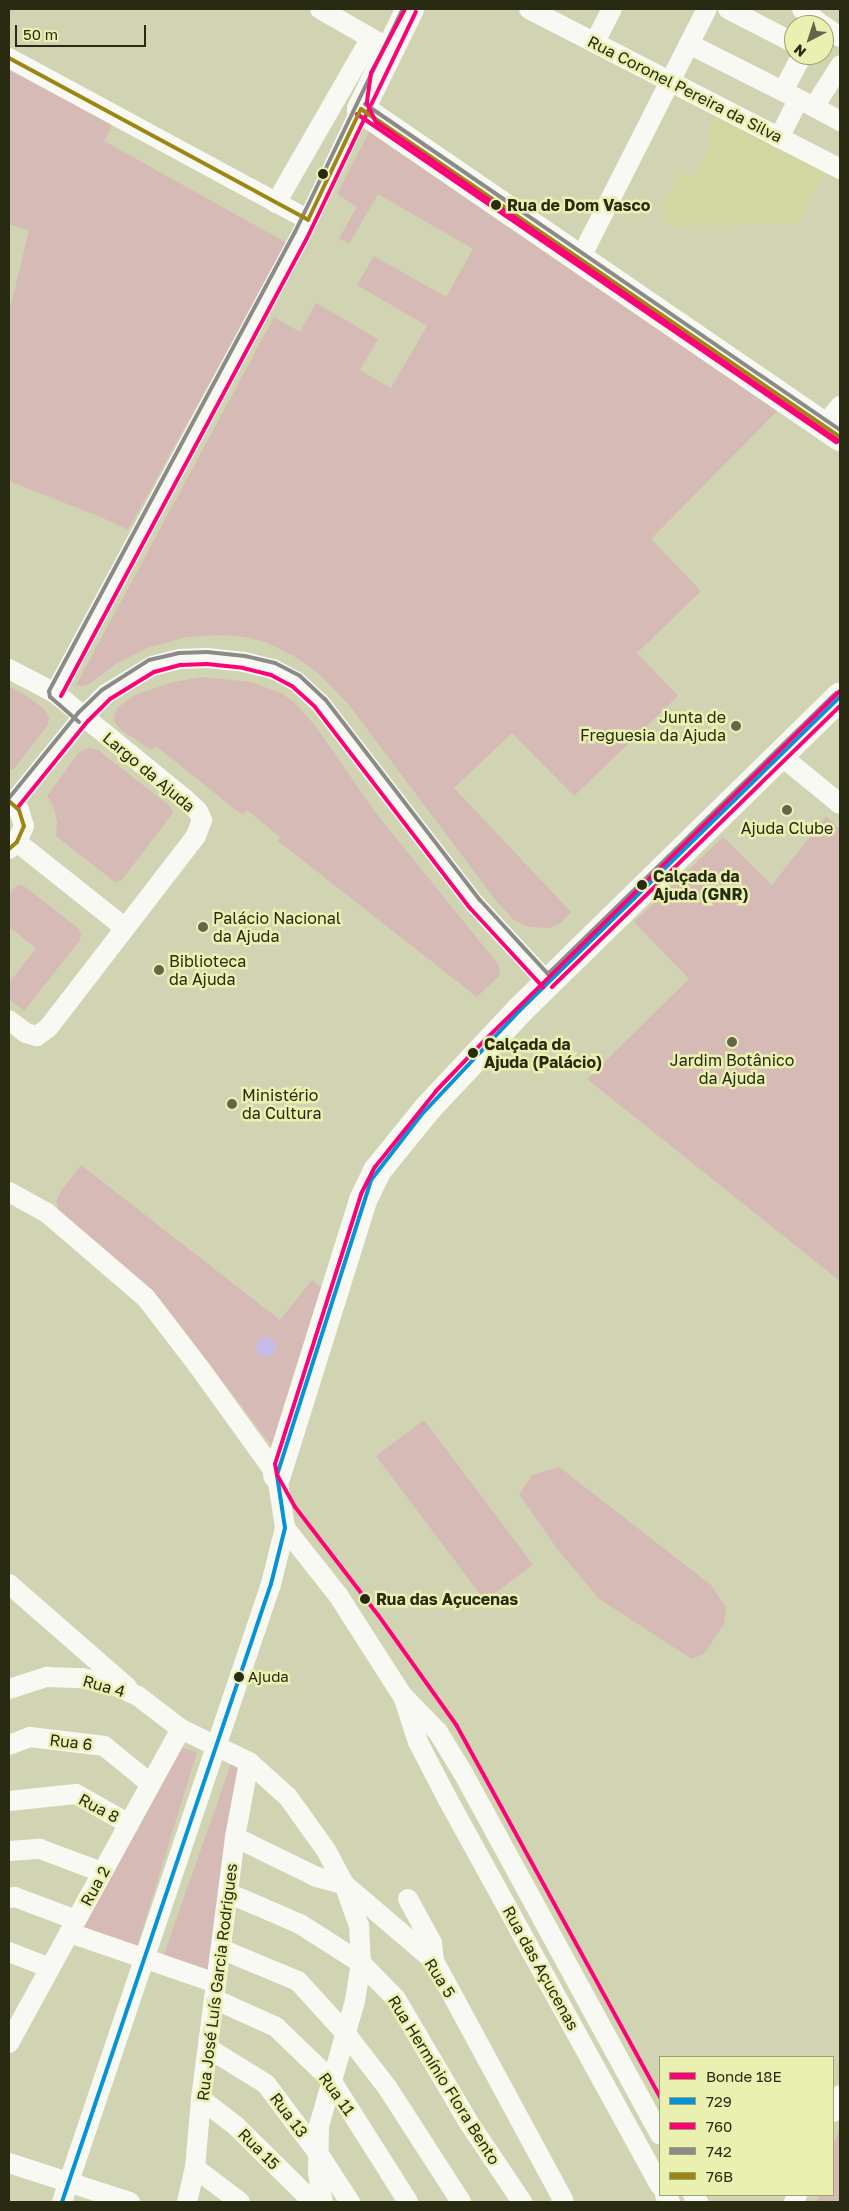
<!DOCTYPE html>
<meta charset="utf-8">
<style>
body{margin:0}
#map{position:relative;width:849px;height:2211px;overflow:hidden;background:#d1d4b2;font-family:"Golos Text",sans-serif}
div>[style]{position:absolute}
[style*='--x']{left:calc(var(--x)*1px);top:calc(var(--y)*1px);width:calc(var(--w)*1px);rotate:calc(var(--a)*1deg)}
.built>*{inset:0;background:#d2d6a0}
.green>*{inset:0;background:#d6bab6;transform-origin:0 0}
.water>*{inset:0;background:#c5bce7}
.round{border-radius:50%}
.street>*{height:20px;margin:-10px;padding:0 10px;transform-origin:10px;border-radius:10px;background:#f8f9f3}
.secondary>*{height:28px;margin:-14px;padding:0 14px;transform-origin:14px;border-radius:14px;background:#f8f9f3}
.bus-1>*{height:4px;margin:-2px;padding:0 2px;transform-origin:2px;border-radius:2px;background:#0493d8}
.bus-2>*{height:4px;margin:-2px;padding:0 2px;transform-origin:2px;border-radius:2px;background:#f07}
.bus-3>*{height:4px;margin:-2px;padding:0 2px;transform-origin:2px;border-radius:2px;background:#8b8c87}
.bus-4>*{height:4px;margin:-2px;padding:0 2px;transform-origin:2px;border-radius:2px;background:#9e8613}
.tram-1>*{height:4px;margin:-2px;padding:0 2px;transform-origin:2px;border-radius:2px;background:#f07}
.dots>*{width:14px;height:14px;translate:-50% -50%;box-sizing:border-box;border:2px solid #eaf1b0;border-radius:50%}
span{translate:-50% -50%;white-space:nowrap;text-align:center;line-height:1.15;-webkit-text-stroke:5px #eaf1b0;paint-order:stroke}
.bus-label{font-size:15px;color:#282a11}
.left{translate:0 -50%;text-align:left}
.street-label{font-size:16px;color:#282a11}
.stop-label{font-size:16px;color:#282a11;font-weight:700}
.poi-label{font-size:16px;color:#282a11}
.right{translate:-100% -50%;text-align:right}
.frame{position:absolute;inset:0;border:10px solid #282a11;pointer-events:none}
.legend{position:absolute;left:659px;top:2056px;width:175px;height:140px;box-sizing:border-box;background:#eaf1b0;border:1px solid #9ca170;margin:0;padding:6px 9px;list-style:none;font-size:15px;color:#282a11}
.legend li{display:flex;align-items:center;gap:10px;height:25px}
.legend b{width:25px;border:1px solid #9ca170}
.north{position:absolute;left:784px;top:15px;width:50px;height:50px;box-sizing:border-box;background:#eaf1b0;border:1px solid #9ca170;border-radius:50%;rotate:220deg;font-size:14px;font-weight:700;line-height:20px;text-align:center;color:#282a11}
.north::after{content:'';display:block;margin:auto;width:18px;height:22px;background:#636649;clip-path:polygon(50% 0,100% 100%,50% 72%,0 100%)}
.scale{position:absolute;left:15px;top:25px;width:131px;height:22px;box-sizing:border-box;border:2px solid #282a11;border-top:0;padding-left:6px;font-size:15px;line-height:18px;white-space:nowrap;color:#282a11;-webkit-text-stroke:4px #eaf1b0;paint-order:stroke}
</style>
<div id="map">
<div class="built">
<i style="clip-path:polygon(716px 116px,826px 171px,798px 224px,667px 226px,663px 203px,679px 172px,693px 178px,713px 139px,706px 135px)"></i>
</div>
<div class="green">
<i style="clip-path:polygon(9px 67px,113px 124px,104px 141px,287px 243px,128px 530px,103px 518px,9px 481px,9px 305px,11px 305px,29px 230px,9px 225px)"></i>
<i style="clip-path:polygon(369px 132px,777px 411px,651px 539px,701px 591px,637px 653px,678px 696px,574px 796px,512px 733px,454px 788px,571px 912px,561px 923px,550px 928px,529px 927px,514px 920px,497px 902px,349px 705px,319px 674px,295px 657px,266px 642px,244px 637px,221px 635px,187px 637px,147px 648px,116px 664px,91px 683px,83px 686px,76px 685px,274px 317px,300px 332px,316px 303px,378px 339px,360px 370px,391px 388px,427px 326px,357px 285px,374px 256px,446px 297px,473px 249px,378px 194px,349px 244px,339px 238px,357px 207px,337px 194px)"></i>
<i style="clip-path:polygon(203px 677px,251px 682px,281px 693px,295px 703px,317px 728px,375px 812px,498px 964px,500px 971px,499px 976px,477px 997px,278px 841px,280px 837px,247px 810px,242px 815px,156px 746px,151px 750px,120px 729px,115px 723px,114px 718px,117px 708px,135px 695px,173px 682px)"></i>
<i style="clip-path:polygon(9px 686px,24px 694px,44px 709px,49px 717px,48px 725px,13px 770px,9px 768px)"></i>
<i style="clip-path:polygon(88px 748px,98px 750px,170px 806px,173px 813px,121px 881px,115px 882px,56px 836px,57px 822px,54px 808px,47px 796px,79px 752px)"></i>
<i style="clip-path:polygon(826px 816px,840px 829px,840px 1281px,587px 1079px,689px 979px,634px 922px,723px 837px,772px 885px)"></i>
<i style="clip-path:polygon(20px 885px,24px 886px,78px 928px,81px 934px,80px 940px,24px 1011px,9px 999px,9px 983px,36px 948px,9px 927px,9px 895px,15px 887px)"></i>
<i style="clip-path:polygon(81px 1165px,280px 1320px,312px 1280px,324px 1290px,274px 1449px,160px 1299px,60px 1213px,56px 1202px,61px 1191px)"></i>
<i style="left:424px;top:1420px;width:181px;height:60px;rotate:53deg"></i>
<i style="clip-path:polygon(559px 1467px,711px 1585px,726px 1608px,724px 1624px,704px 1654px,692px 1659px,599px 1599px,558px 1550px,519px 1494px,532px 1475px)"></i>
<i style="clip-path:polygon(182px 1748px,197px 1752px,137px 1947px,81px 1928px)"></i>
<i style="clip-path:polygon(233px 1758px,241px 1767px,212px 1975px,163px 1957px)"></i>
<i style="clip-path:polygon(840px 2128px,840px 2202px,817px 2202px,820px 2195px,833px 2195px,833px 2145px)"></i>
</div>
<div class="water">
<i class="round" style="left:256px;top:1337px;width:20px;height:20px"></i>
</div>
<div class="street">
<i style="--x:320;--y:9;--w:73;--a:29.7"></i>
<i style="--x:529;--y:9;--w:350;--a:27.2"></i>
<i style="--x:728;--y:9;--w:74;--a:27.3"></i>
<i style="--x:802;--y:9;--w:26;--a:39"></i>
<i style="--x:824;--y:26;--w:19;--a:35"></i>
<i style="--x:595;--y:42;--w:37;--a:-63"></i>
<i style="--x:689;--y:44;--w:140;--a:26.7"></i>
<i style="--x:814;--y:107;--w:49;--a:-57.6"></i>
<i style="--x:9;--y:58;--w:340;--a:28.4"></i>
<i style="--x:783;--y:91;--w:41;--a:-62.2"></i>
<i style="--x:814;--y:107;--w:30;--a:28"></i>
<i style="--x:779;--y:138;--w:42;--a:-63.4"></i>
<i style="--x:276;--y:203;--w:190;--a:-60.1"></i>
<i style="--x:580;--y:259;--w:280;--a:-63.1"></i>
<i style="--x:824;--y:426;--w:26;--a:-51"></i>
<i style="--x:9;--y:669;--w:52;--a:27.6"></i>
<i style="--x:55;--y:693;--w:169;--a:39.2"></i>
<i style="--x:186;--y:800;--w:16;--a:43"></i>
<i style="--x:198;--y:811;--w:10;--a:66"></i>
<i style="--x:202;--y:820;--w:17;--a:111"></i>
<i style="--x:196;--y:836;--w:242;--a:127.6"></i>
<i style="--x:48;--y:1028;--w:14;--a:144"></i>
<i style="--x:37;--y:1036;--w:11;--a:-165"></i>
<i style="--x:26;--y:1033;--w:21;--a:-143"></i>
<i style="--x:55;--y:693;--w:520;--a:-61.76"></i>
<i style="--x:301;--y:235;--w:140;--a:-64.5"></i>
<i style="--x:780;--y:755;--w:77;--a:39.2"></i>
<i style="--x:9;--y:801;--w:13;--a:42"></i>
<i style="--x:19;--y:810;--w:17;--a:73"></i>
<i style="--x:24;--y:826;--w:17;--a:114"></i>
<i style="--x:17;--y:842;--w:11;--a:139"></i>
<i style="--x:13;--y:803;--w:111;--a:-50.9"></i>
<i style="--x:83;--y:717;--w:33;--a:-45"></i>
<i style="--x:106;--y:694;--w:54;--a:-31.3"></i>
<i style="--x:152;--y:666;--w:29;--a:-14"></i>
<i style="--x:180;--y:659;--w:27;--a:-2"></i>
<i style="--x:207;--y:658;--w:37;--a:6"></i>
<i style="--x:244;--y:662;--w:30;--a:14"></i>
<i style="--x:273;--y:669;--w:26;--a:28"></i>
<i style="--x:296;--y:681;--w:33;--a:43"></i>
<i style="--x:320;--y:703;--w:254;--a:52.4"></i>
<i style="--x:475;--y:904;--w:108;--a:47.3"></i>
<i style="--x:17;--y:842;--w:138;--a:38.5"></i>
<i style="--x:9;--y:1192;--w:43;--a:28.9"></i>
<i style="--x:47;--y:1213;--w:130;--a:40.6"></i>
<i style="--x:146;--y:1298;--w:87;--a:52.5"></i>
<i style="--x:199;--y:1367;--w:133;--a:54.2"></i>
<i style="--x:277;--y:1475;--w:54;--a:81.4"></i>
<i style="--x:285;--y:1528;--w:58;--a:104"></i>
<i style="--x:271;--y:1584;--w:652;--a:108.68"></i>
<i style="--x:285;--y:1528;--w:85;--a:51.7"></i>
<i style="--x:338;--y:1595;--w:119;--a:57.4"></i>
<i style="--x:402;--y:1695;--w:52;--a:45.8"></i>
<i style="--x:438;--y:1732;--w:48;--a:58.6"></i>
<i style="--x:463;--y:1773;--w:412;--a:61.4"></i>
<i style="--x:9;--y:1584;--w:157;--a:41.1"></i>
<i style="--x:9;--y:1689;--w:40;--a:-18"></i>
<i style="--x:47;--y:1677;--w:35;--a:2"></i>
<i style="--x:82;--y:1678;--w:33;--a:12"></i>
<i style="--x:114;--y:1685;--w:26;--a:25"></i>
<i style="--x:138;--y:1696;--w:54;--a:37.5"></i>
<i style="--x:181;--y:1729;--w:76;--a:25.9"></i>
<i style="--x:249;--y:1762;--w:52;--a:41.9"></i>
<i style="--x:288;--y:1797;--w:65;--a:54.4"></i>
<i style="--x:326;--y:1850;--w:38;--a:62"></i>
<i style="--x:344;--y:1884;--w:45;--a:70.3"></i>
<i style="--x:359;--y:1926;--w:37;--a:87"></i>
<i style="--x:361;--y:1963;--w:38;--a:99"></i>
<i style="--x:355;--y:2001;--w:130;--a:106.1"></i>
<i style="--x:319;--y:2126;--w:46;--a:91.2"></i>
<i style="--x:318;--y:2172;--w:30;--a:81"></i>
<i style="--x:404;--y:1699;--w:45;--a:72"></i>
<i style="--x:418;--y:1742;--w:63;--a:62.6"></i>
<i style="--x:447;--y:1798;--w:442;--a:61.2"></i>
<i style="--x:9;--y:1745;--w:22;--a:-21"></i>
<i style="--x:30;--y:1737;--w:75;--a:6.9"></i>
<i style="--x:104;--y:1746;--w:60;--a:39"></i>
<i style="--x:9;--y:1801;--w:67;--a:-6"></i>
<i style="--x:76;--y:1794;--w:61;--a:29.5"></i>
<i style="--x:235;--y:1837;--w:91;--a:26"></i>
<i style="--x:317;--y:1877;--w:28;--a:15"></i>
<i style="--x:344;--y:1884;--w:118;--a:40.5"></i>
<i style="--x:434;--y:1961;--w:272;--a:61.6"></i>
<i style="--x:563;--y:2200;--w:3;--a:135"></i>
<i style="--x:9;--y:1851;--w:31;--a:-4"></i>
<i style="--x:40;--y:1849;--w:66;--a:20.4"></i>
<i style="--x:228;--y:1893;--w:78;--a:23.3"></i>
<i style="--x:300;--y:1924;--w:72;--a:32.6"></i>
<i style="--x:361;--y:1963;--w:50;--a:45.8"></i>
<i style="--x:396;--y:1999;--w:144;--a:59.5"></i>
<i style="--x:469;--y:2123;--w:95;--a:56.1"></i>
<i style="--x:9;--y:1898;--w:6;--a:-9"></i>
<i style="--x:15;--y:1897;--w:65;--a:20.7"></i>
<i style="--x:408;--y:1899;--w:50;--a:61.4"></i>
<i style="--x:432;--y:1943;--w:18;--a:84"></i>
<i style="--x:70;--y:1933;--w:154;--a:18.9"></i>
<i style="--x:221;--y:1949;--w:83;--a:22.6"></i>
<i style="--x:298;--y:1981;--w:72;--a:47.8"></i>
<i style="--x:346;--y:2034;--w:67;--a:52.3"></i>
<i style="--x:387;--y:2087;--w:137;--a:57.2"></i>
<i style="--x:9;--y:1952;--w:44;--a:21.3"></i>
<i style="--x:214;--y:1999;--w:68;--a:24.3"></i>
<i style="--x:276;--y:2027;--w:76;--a:43.9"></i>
<i style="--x:331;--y:2080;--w:144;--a:57.7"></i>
<i style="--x:9;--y:2043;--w:358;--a:-61.3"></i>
<i style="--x:208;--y:2048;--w:68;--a:31.8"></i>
<i style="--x:266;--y:2084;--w:86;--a:53"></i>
<i style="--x:318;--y:2153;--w:59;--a:56.9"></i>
<i style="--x:201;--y:2099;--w:44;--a:37.6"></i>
<i style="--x:236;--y:2126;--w:108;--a:44.6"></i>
<i style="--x:833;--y:2112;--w:18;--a:-68"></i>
<i style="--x:9;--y:2163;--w:127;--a:17.9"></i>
<i style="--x:195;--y:2168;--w:56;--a:37.1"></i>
<i style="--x:665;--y:2195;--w:9;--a:54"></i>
<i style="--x:693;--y:2195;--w:9;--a:54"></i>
<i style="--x:187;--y:2202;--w:35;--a:-77"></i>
<i style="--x:195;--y:2168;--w:69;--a:-85"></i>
<i style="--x:201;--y:2099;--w:264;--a:-82.6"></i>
<i style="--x:235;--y:1837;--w:76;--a:-79.4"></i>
<i style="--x:794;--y:2202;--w:8;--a:-67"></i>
</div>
<div class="secondary">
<i style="--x:410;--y:9;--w:111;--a:116.1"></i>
<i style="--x:361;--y:109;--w:581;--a:34.4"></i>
<i style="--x:277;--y:1475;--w:288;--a:-72.6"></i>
<i style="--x:363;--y:1200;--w:32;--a:-64"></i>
<i style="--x:377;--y:1171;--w:81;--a:-51"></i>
<i style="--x:428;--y:1108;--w:133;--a:-46.8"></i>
<i style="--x:519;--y:1011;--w:449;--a:-44.4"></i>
</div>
<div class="bus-1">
<i style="--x:62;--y:2202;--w:652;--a:-71.32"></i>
<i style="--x:271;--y:1584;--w:58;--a:-76"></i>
<i style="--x:285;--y:1528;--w:54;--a:-98.6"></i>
<i style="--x:277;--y:1475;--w:310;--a:-72.3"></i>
<i style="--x:371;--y:1180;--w:83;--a:-52.3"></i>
<i style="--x:422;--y:1114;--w:141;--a:-46.7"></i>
<i style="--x:519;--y:1011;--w:449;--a:-44.4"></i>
</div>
<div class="bus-2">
<i style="--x:357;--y:114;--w:581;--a:34.4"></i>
<i style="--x:61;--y:696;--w:520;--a:-61.76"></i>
<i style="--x:307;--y:238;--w:251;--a:-64.3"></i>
<i style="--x:18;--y:807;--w:111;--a:-50.9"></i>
<i style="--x:88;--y:721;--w:31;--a:-45"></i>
<i style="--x:110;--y:699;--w:52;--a:-31.5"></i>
<i style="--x:154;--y:672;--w:28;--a:-15"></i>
<i style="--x:181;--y:665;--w:26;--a:-2"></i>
<i style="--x:207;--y:664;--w:36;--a:6"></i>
<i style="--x:243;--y:668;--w:29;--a:14"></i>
<i style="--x:271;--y:675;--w:24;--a:28"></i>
<i style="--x:292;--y:686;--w:31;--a:42"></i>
<i style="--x:315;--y:707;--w:254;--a:52.4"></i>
<i style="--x:470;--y:908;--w:108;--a:47.3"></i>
<i style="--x:552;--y:987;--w:402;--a:-44.3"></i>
</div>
<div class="bus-3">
<i style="--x:365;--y:104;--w:576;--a:34.46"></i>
<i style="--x:79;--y:722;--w:38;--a:-139"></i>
<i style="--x:50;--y:697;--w:6;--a:-99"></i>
<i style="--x:49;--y:691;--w:521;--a:-61.81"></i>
<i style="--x:295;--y:232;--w:248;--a:-64.2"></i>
<i style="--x:9;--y:798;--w:109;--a:-50.9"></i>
<i style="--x:78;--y:713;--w:33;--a:-44"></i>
<i style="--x:102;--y:690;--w:56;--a:-32.6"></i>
<i style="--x:149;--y:660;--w:31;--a:-13"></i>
<i style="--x:179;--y:653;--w:28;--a:-2"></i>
<i style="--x:207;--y:652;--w:38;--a:6"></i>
<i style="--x:245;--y:656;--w:31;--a:13"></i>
<i style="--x:275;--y:663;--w:28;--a:27"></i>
<i style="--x:300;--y:676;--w:34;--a:43"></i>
<i style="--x:325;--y:699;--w:254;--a:52.4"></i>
<i style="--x:480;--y:900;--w:100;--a:47.4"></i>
<i style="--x:548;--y:974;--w:402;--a:-44.3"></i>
</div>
<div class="bus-4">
<i style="--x:9;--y:58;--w:340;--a:28.4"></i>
<i style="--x:308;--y:220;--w:123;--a:-64.5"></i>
<i style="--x:361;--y:109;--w:581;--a:34.4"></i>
<i style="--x:9;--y:801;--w:13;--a:42"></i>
<i style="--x:19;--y:810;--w:17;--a:73"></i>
<i style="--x:24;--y:826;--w:17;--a:114"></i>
<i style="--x:17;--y:842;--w:11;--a:139"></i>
</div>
<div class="tram-1">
<i style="--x:405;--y:9;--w:72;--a:118"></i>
<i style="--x:371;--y:73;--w:30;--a:98"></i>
<i style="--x:367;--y:103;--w:21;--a:65"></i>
<i style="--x:376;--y:122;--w:564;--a:34.59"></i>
<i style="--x:660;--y:2097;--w:423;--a:-118.7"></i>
<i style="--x:457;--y:1726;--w:136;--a:-125.4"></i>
<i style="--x:378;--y:1615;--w:136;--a:-127.5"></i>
<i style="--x:295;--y:1507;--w:37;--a:-119"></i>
<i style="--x:277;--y:1475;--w:11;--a:-100"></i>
<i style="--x:275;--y:1464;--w:283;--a:-72.3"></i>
<i style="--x:361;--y:1194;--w:30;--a:-63"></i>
<i style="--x:375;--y:1167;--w:97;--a:-51.2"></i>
<i style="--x:436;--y:1091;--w:66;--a:-46.2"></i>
<i style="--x:482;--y:1043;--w:502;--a:-44.52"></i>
</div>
<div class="dots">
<i style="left:323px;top:174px;background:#282a11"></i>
<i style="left:496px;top:205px;background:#282a11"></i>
<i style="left:736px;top:726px;background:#636649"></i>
<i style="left:787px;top:810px;background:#636649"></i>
<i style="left:642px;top:885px;background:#282a11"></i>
<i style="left:203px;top:927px;background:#636649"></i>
<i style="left:159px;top:970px;background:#636649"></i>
<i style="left:732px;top:1042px;background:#636649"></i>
<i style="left:473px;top:1053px;background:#282a11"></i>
<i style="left:232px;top:1104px;background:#636649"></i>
<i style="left:365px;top:1599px;background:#282a11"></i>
<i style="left:239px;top:1677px;background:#282a11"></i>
</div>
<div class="bus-label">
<span class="left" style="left:248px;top:1677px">Ajuda</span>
</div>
<div class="street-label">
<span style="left:685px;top:89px;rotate:27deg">Rua Coronel Pereira da Silva</span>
<span style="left:149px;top:772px;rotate:40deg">Largo da Ajuda</span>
<span style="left:104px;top:1686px;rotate:16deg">Rua 4</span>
<span style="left:71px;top:1742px;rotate:7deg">Rua 6</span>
<span style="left:99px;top:1808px;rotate:28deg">Rua 8</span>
<span style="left:95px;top:1886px;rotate:-61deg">Rua 2</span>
<span style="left:541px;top:1968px;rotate:61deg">Rua das Açucenas</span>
<span style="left:440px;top:1978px;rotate:58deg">Rua 5</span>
<span style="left:217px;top:1982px;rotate:-83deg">Rua José Luís Garcia Rodrigues</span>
<span style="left:444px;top:2080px;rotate:58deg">Rua Hermínio Flora Bento</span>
<span style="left:337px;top:2094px;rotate:54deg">Rua 11</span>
<span style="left:289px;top:2115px;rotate:53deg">Rua 13</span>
<span style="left:259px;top:2149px;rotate:45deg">Rua 15</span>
</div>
<div class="stop-label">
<span class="left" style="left:507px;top:205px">Rua de Dom Vasco</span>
<span class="left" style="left:653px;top:885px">Calçada da<br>Ajuda (GNR)</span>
<span class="left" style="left:484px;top:1053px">Calçada da<br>Ajuda (Palácio)</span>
<span class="left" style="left:376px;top:1599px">Rua das Açucenas</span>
</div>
<div class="poi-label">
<span class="right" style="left:726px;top:726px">Junta de<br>Freguesia da Ajuda</span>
<span style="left:787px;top:828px">Ajuda Clube</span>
<span class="left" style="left:213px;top:927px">Palácio Nacional<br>da Ajuda</span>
<span class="left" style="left:169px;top:970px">Biblioteca<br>da Ajuda</span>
<span style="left:732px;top:1069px">Jardim Botânico<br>da Ajuda</span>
<span class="left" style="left:242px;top:1104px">Ministério<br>da Cultura</span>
</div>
<div class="frame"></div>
<ul class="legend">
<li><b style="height:6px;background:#f07"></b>Bonde 18E</li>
<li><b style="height:6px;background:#0493d8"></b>729</li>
<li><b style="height:6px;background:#f07"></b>760</li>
<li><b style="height:6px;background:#8b8c87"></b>742</li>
<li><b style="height:6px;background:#9e8613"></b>76B</li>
</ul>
<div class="north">N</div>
<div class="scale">50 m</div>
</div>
